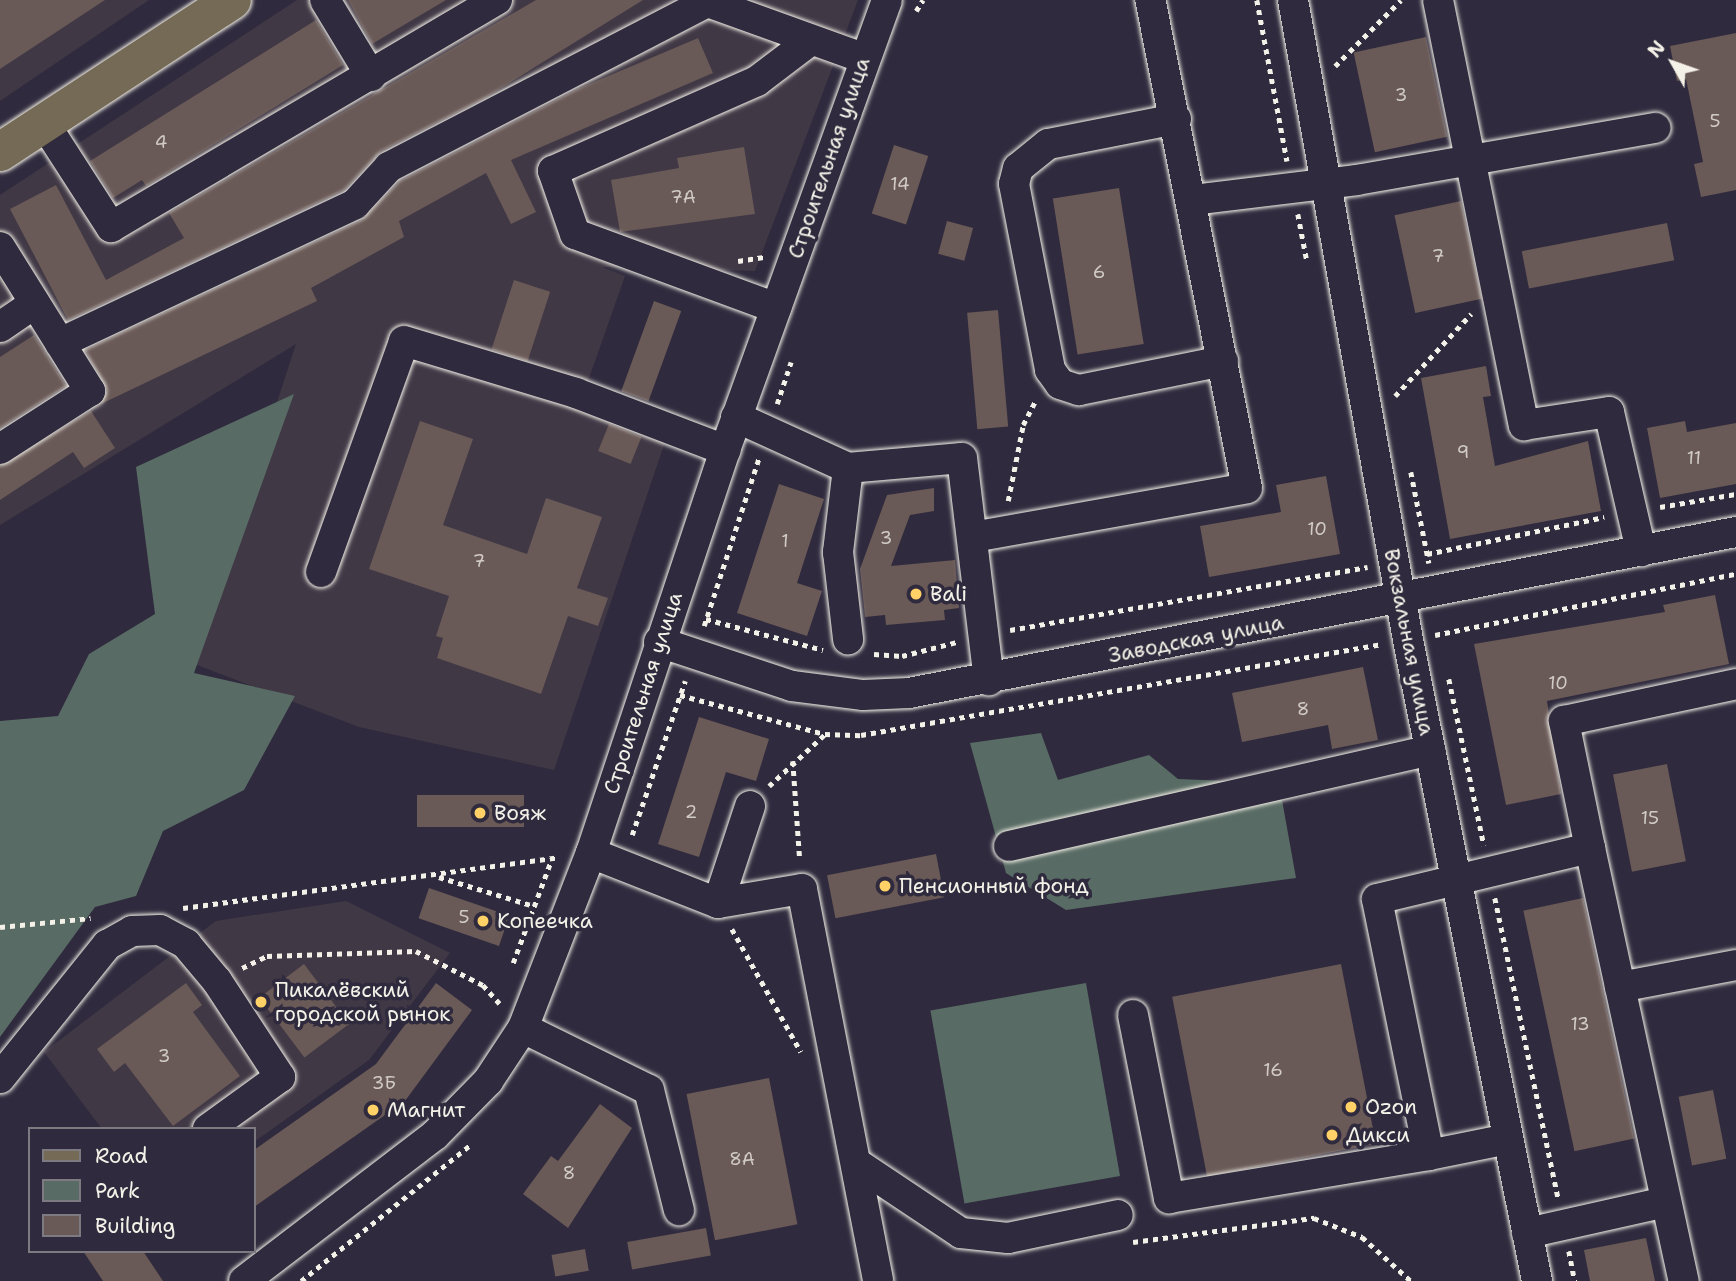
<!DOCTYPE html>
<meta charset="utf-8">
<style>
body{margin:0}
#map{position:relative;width:1736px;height:1281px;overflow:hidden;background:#2f2a3d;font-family:"Shantell Sans",sans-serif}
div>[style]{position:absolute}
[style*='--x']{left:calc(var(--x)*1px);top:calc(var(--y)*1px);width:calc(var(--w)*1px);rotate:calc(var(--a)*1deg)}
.built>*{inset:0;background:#403845}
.green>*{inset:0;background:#586b64;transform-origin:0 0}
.building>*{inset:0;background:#695957;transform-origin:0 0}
.path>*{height:4.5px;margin-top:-2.25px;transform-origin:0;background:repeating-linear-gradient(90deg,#f4f1e8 0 5px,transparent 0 10px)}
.roads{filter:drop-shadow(0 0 2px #f4f1e8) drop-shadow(0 0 2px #f4f1e8)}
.minor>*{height:30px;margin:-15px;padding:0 15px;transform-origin:15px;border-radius:15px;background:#2f2a3d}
.major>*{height:38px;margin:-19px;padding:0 19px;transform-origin:19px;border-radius:19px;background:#756a55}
.dots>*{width:19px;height:19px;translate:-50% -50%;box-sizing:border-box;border:4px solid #2f2a3d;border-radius:50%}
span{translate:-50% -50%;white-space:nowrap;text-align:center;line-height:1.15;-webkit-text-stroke:7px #2f2a3d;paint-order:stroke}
.number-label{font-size:18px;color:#d1cbc4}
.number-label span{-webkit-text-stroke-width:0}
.street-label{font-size:21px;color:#f4f1e8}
.poi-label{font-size:21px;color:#f4f1e8}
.left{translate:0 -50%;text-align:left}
.legend{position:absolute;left:28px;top:1127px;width:228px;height:126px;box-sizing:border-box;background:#2f2a3d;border:2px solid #7e7a81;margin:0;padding:9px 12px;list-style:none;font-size:21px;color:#f4f1e8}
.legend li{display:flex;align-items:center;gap:14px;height:35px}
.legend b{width:35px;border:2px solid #7e7a81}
.north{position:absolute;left:1638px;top:28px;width:70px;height:70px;-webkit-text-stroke:5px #2f2a3d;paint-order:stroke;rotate:310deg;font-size:19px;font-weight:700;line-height:28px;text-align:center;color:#f4f1e8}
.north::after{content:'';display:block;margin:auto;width:24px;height:32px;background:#f4f1e8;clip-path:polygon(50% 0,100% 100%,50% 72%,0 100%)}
</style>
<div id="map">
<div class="built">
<i style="clip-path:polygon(0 0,149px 0,0 101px)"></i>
<i style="clip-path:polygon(297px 0,858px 0,755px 271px,602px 267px,625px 276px,587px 384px,667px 436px,554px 770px,359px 727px,192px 663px,296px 344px,0 525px,0 195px)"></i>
<i style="clip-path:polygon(346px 901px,450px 953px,369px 1060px,254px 1142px,254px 1129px,102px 1129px,44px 1052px,216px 921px)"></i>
</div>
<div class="green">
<i style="clip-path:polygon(294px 394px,194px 673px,295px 696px,244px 790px,163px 831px,136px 896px,95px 907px,0 1037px,0 721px,58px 716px,89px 654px,155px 614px,136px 467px)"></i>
<i style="clip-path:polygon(1041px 733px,1058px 780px,1149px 755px,1178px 779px,1279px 783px,1296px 878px,1066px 910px,1006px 873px,970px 743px)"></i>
<i style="left:1086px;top:983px;width:196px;height:158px;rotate:80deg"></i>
</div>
<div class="building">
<i style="clip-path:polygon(0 0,105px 0,0 69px)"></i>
<i style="clip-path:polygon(348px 0,446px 0,372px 44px)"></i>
<i style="clip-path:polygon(536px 0,643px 0,485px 98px,381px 151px,344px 190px,68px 320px,10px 209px,56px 185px,106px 280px,184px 238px,169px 213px)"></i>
<i style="clip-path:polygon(316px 20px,343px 65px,146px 186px,142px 180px,113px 198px,90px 161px)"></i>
<i style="clip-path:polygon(1736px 33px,1736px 190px,1701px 197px,1694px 164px,1703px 162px,1686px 79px,1677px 81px,1670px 46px)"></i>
<i style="left:1426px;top:37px;width:102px;height:74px;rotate:78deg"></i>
<i style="clip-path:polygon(698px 38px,713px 73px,511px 160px,536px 212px,511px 224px,486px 173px,399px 221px,404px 237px,311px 288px,317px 301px,101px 404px,107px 390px,85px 350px,362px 220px,400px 181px,578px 89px)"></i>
<i style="left:894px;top:145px;width:36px;height:72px;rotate:18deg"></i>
<i style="clip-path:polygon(744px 147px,755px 214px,620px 232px,611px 180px,679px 168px,677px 158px)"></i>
<i style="left:1119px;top:188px;width:158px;height:67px;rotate:81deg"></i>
<i style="left:1461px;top:201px;width:100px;height:68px;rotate:78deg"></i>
<i style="left:947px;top:221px;width:27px;height:34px;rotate:15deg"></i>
<i style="left:1667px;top:223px;width:38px;height:148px;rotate:79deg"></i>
<i style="left:514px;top:280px;width:38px;height:73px;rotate:18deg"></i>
<i style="left:654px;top:301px;width:29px;height:96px;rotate:20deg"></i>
<i style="left:998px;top:310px;width:117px;height:31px;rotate:85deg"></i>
<i style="clip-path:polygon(34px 335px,66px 386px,0 428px,0 357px)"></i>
<i style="clip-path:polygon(1486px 366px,1491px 396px,1483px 397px,1495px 466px,1588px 441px,1601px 511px,1450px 539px,1421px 378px)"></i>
<i style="clip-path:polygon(91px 411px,115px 448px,84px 468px,73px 452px,0 500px,0 466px)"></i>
<i style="clip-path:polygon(420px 421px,473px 439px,443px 525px,527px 554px,546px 498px,602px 517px,577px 588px,608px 598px,598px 626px,568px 616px,541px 694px,437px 658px,443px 638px,436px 636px,449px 596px,369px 569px)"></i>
<i style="clip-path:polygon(1685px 421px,1687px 432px,1736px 423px,1736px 484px,1660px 498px,1647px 428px)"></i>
<i style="left:609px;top:424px;width:35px;height:29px;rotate:22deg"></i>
<i style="clip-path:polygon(1326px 476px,1340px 554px,1209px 577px,1200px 526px,1281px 512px,1276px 485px)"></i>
<i style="clip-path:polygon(779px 484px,824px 499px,797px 583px,822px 591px,807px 636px,737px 613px)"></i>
<i style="clip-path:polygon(934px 488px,934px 511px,910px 515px,891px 566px,955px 560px,959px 608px,944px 610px,945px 620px,886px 625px,885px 615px,865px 617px,860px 569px,887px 495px)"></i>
<i style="clip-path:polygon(1715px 595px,1729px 664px,1547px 701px,1561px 794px,1506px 805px,1474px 644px,1665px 612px,1663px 605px)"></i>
<i style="clip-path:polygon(1363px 667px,1378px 740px,1332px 749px,1328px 725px,1242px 742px,1232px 693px)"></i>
<i style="clip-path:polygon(699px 717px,769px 739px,756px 781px,726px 772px,699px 857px,658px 844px)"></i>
<i style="left:1667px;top:764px;width:99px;height:55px;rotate:79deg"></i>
<i style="left:417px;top:795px;width:107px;height:32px"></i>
<i style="left:936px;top:854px;width:44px;height:111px;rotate:79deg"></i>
<i style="left:429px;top:888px;width:85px;height:32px;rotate:19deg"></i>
<i style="left:1583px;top:898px;width:246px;height:61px;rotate:78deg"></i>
<i style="left:304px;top:964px;width:75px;height:56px;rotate:53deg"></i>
<i style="left:1341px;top:964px;width:183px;height:172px;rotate:79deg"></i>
<i style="clip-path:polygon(186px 983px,202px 1005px,193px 1012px,240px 1076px,173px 1126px,125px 1063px,114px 1072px,97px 1049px)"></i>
<i style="clip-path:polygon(436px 983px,472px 1010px,405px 1101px,254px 1207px,254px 1150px,376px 1064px)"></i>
<i style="left:769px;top:1078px;width:149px;height:84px;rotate:79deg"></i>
<i style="left:1713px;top:1090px;width:70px;height:35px;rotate:79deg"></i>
<i style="clip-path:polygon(600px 1104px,632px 1128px,568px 1228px,523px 1194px,551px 1156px,558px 1161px)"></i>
<i style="left:706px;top:1228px;width:28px;height:80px;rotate:80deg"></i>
<i style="clip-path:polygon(1646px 1238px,1655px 1281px,1590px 1281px,1584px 1250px)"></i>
<i style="left:585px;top:1249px;width:22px;height:34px;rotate:80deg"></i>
<i style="clip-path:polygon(83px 1251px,143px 1251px,163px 1281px,103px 1281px)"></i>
</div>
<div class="path">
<i style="--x:1257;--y:0;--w:164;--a:79.4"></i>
<i style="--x:916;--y:11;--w:13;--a:-58"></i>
<i style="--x:1335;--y:66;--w:93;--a:-45"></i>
<i style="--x:1298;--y:214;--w:48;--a:79.2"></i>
<i style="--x:738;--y:261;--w:26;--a:-9"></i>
<i style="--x:1395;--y:396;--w:112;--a:-47.2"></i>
<i style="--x:777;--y:404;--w:44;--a:-71.6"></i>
<i style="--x:1411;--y:472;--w:93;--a:78.8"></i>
<i style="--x:1008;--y:501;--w:77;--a:-78.8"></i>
<i style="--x:1023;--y:425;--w:29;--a:-63"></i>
<i style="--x:1660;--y:507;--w:77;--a:-9.7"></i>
<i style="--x:1427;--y:554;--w:181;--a:-11.8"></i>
<i style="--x:706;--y:619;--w:121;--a:14.8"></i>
<i style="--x:704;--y:626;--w:177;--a:-71.9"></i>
<i style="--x:1010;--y:630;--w:363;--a:-10"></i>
<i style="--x:1435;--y:635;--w:307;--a:-11.5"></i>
<i style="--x:874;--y:654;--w:28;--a:4"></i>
<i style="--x:902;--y:656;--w:57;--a:-14.3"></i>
<i style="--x:1449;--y:679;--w:170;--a:78.1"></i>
<i style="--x:680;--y:695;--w:150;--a:15.1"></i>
<i style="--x:825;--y:734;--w:36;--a:2"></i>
<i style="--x:861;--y:735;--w:529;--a:-9.91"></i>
<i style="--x:793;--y:761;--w:99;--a:86"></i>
<i style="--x:769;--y:786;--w:75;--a:-42.8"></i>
<i style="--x:632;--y:835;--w:163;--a:-71"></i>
<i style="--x:439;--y:877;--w:99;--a:17"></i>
<i style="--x:1495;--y:898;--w:307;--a:78.1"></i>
<i style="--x:183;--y:908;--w:379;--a:-7.7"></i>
<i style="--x:0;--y:927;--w:91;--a:-5.6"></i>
<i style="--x:732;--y:929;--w:141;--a:60.7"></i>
<i style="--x:513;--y:963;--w:112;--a:-69.6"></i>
<i style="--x:242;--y:968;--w:28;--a:-26"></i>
<i style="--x:267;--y:956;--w:149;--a:-1.9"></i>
<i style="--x:416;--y:951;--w:75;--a:26.9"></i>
<i style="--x:483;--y:985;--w:25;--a:48"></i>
<i style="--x:1133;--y:1242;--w:183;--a:-7.6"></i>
<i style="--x:1314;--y:1218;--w:52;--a:21.6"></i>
<i style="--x:1362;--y:1237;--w:66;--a:41.9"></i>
<i style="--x:1569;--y:1251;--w:31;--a:79"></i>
<i style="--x:301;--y:1281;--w:216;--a:-38.8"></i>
</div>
<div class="roads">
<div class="minor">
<i style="--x:325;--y:0;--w:89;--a:58.8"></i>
<i style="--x:702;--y:0;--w:171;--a:19.8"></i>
<i style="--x:1293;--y:0;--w:650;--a:79.81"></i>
<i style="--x:1408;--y:640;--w:654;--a:78.62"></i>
<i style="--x:1438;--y:0;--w:434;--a:78.6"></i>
<i style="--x:1524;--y:425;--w:86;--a:-8.7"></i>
<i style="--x:1609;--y:412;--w:143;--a:77"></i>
<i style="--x:1176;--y:119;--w:130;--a:168.9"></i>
<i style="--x:1048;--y:144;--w:38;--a:141"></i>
<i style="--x:1018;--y:168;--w:16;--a:104"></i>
<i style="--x:1014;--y:184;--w:189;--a:79"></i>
<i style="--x:1050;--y:370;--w:17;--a:54"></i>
<i style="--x:1060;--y:384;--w:20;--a:18"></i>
<i style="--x:1079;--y:390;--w:147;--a:-11.4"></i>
<i style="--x:44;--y:123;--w:124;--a:57.2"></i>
<i style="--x:111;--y:227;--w:448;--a:-30.5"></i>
<i style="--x:1192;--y:200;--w:166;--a:-6.9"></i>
<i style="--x:1357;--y:180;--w:303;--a:-9.9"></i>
<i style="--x:0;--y:247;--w:170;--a:58"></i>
<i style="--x:90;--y:391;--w:107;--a:147.2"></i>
<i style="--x:776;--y:308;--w:214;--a:-159.8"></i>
<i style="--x:575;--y:234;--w:67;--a:-109.2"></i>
<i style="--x:553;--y:171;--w:223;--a:-23.8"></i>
<i style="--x:757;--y:81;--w:63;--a:-37.2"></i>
<i style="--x:0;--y:327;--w:42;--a:-34.4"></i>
<i style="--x:60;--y:343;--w:326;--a:-25.2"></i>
<i style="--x:355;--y:204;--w:50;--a:-47.4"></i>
<i style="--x:389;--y:167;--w:355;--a:-27.4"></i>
<i style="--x:736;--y:417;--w:123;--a:24.5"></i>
<i style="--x:848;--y:468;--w:85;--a:96.8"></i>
<i style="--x:838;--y:552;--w:88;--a:83.4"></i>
<i style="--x:848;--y:468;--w:114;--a:-5"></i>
<i style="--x:962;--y:458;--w:224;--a:83.1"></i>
<i style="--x:973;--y:537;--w:278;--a:-10.1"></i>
<i style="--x:1247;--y:488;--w:498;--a:-101.2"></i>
<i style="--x:321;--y:572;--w:245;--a:-70.2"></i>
<i style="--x:404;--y:341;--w:180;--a:16.8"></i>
<i style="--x:576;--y:393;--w:160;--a:20.9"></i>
<i style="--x:659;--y:642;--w:140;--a:18.3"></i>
<i style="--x:792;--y:686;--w:72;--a:7.2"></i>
<i style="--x:863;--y:695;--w:46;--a:-2.5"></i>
<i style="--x:909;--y:693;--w:843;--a:-11.02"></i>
<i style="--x:1009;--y:846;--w:432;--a:-12.8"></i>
<i style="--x:1590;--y:848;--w:443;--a:77.8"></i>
<i style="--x:591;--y:853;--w:136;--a:21.5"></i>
<i style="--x:718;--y:903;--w:85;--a:-9.5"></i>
<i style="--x:802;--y:889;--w:399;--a:79"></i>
<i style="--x:718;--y:903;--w:102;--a:-71.7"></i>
<i style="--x:1620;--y:987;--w:118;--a:-10.7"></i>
<i style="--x:1133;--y:1015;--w:187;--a:78.9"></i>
<i style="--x:1169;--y:1198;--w:264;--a:-9.4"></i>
<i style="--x:523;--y:1028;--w:140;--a:26.2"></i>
<i style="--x:649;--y:1090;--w:124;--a:76"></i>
<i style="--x:0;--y:1078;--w:171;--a:-51.2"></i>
<i style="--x:107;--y:945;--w:29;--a:-29"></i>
<i style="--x:132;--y:931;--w:28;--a:-2"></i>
<i style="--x:160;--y:930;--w:30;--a:28"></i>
<i style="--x:186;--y:944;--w:48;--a:50"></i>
<i style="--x:217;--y:981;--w:115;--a:56.7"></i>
<i style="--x:280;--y:1077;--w:89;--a:144.2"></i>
<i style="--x:1508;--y:1139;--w:81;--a:168.6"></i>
<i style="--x:1429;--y:1155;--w:261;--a:-101.5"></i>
<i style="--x:1377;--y:899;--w:219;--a:-13.5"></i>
<i style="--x:1590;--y:848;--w:130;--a:-101.6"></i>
<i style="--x:1564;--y:721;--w:176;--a:-12.1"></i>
<i style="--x:856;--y:1163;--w:126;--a:33.7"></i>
<i style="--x:961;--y:1233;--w:47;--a:6.1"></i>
<i style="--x:1008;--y:1238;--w:112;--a:-11.8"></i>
<i style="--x:1527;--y:1233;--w:142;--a:-12.6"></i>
<i style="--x:244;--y:1281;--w:240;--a:-37.4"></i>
<i style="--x:435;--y:1135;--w:76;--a:-45.5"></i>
<i style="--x:488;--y:1081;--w:64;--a:-56.6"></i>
<i style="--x:523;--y:1028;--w:188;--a:-68.8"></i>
<i style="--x:591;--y:853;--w:425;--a:-71.6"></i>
<i style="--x:725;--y:450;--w:478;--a:-70.2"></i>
</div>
<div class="major">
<i style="--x:0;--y:152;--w:277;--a:-33.2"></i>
</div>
</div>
<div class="dots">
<i style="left:916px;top:594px;background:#ffd166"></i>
<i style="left:480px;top:813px;background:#ffd166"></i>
<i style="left:885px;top:886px;background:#ffd166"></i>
<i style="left:483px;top:921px;background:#ffd166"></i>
<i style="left:261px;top:1002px;background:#ffd166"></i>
<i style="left:1351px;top:1107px;background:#ffd166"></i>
<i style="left:373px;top:1110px;background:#ffd166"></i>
<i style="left:1332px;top:1135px;background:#ffd166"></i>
</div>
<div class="number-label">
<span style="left:1401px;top:95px">3</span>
<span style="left:1715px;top:121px">5</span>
<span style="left:161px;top:142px">4</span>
<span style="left:900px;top:184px">14</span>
<span style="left:683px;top:197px">7А</span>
<span style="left:1438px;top:256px">7</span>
<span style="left:1099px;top:272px">6</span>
<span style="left:1463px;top:452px">9</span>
<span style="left:1694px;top:458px">11</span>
<span style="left:1317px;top:529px">10</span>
<span style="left:886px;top:538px">3</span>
<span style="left:785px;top:541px">1</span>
<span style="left:479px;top:561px">7</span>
<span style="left:1558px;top:683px">10</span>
<span style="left:1303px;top:709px">8</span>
<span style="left:691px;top:812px">2</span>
<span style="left:1650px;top:818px">15</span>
<span style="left:464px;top:917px">5</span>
<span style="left:1580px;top:1024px">13</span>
<span style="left:164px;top:1056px">3</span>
<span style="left:1273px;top:1070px">16</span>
<span style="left:384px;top:1083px">3Б</span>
<span style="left:742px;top:1159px">8А</span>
<span style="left:569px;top:1173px">8</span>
</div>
<div class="street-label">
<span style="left:829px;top:158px;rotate:-71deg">Строительная улица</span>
<span style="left:1196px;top:639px;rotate:-11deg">Заводская улица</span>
<span style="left:1409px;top:642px;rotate:79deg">Вокзальная улица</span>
<span style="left:643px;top:693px;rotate:-72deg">Строительная улица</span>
</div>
<div class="poi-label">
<span class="left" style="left:930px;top:594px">Bali</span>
<span class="left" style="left:494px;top:813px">Вояж</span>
<span class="left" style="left:899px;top:886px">Пенсионный фонд</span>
<span class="left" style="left:497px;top:921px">Копеечка</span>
<span class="left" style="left:275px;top:1002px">Пикалёвский<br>городской рынок</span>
<span class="left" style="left:1365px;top:1107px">Ozon</span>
<span class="left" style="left:387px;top:1110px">Магнит</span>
<span class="left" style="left:1346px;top:1135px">Дикси</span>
</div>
<ul class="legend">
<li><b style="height:9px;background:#756a55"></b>Road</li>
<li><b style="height:19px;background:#586b64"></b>Park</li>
<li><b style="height:19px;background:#695957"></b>Building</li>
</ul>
<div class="north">N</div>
</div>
